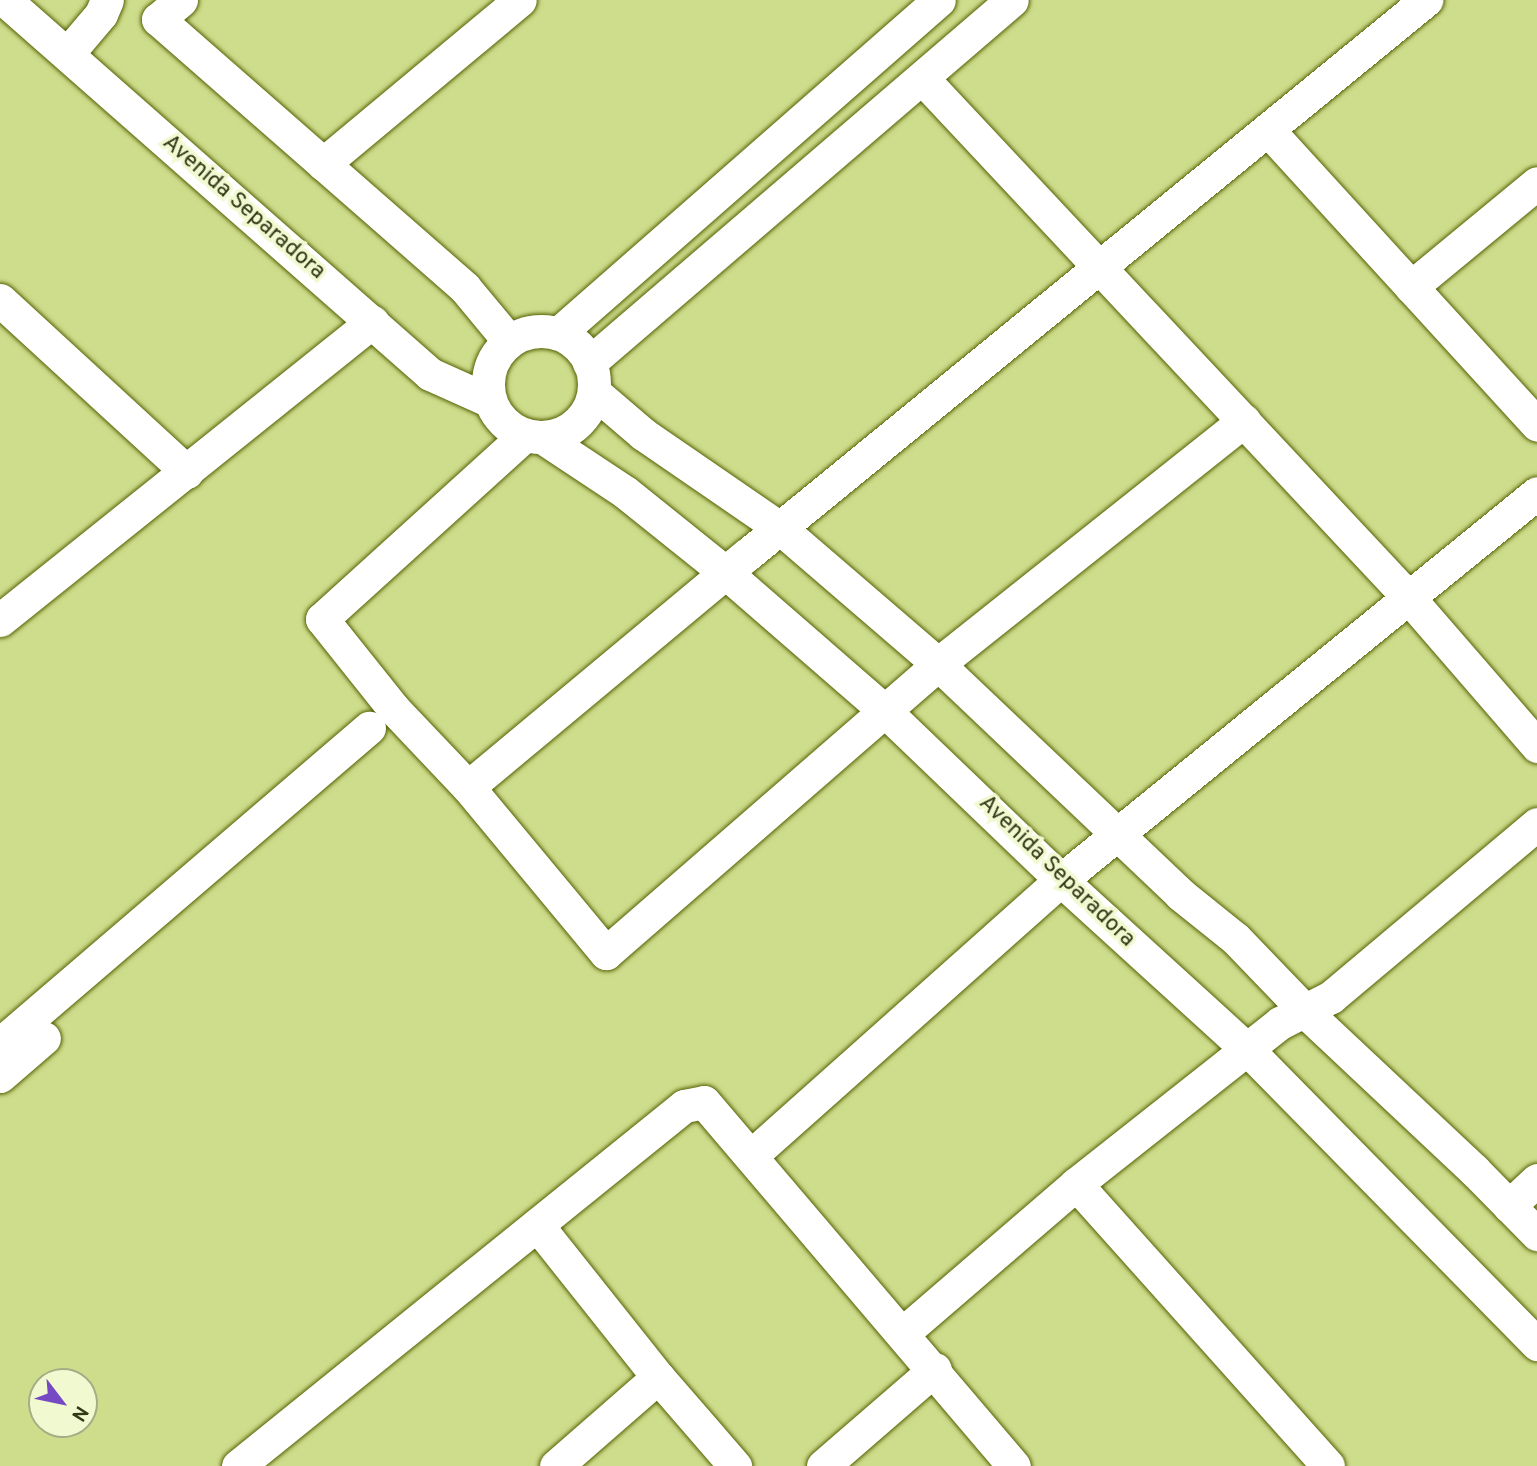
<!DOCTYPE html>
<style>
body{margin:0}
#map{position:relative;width:1537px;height:1466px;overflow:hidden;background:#cedd8b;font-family:Overpass,sans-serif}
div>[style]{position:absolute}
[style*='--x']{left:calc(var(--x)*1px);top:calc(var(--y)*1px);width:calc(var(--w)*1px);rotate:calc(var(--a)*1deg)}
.roads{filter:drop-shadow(0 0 2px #576104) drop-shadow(0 0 2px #576104)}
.minor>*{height:33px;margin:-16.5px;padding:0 16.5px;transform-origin:16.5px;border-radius:16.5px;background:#fff}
.minor>.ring{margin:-16.5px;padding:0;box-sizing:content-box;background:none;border:33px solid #fff;border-radius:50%}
span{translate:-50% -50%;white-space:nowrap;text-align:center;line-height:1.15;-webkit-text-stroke:7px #f1f9d1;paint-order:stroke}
.street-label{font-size:23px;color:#333816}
.north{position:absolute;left:28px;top:1368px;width:70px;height:70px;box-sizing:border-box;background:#f1f9d1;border:2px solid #a5ac86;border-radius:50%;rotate:122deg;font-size:19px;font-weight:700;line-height:28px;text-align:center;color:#333816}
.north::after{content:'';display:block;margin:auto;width:24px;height:32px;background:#764ac2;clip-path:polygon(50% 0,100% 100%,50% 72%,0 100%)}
</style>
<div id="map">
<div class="roads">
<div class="minor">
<i style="--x:5;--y:0;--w:566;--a:41.35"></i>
<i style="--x:430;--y:374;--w:66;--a:24.2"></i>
<i style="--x:181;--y:0;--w:30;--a:140"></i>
<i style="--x:158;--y:19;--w:408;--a:41.2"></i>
<i style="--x:465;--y:288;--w:69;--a:50.3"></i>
<i style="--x:68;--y:53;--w:51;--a:-49.8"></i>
<i style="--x:101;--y:14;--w:15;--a:-67"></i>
<i style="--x:923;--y:79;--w:711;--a:46.88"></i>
<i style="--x:1409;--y:598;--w:196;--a:49.1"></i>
<i style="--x:1268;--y:130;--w:399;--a:47.6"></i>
<i style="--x:323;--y:164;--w:256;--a:-39.8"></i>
<i style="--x:1411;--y:287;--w:163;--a:-39.5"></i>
<i style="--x:0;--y:300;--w:254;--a:42.6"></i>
<i class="ring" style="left:488px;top:331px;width:73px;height:73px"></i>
<i style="--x:559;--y:333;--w:505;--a:-41.23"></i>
<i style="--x:589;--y:363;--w:557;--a:-40.63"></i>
<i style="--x:594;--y:392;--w:65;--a:40.6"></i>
<i style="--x:643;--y:434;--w:166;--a:34.5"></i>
<i style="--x:780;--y:528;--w:208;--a:40.7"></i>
<i style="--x:938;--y:664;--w:334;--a:43.5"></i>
<i style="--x:1180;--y:894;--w:70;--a:38.7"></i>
<i style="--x:1235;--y:938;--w:110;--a:46.1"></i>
<i style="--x:1311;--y:1017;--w:224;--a:43.2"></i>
<i style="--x:1474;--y:1170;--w:90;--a:45.5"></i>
<i style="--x:525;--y:435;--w:274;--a:137.8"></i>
<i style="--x:322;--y:619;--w:114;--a:51.4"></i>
<i style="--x:393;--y:708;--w:109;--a:46.5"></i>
<i style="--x:468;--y:787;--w:216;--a:50.3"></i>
<i style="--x:606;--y:953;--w:440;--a:-41"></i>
<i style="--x:938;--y:664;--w:391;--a:-38.5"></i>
<i style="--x:542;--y:437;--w:100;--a:33.5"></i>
<i style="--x:625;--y:492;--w:128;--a:38.7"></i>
<i style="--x:725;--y:572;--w:212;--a:41"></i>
<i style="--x:885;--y:711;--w:244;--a:43.8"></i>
<i style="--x:1061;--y:880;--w:251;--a:42.3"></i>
<i style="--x:1247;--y:1049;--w:414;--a:45.5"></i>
<i style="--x:0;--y:620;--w:477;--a:-38.7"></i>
<i style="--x:468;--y:787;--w:364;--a:-39.8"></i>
<i style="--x:748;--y:554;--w:876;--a:-39.25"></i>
<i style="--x:0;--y:1044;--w:486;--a:-40.6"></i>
<i style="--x:0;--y:1076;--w:58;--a:-40.8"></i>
<i style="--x:752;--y:1155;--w:414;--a:-41.7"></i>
<i style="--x:1061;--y:880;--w:613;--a:-39.11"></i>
<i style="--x:1076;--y:1184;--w:378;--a:48.2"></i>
<i style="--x:1509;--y:1206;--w:38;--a:-43"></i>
<i style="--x:537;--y:1225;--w:194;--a:51.5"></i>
<i style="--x:658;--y:1377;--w:118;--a:49.1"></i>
<i style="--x:903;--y:1333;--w:228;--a:-40.7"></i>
<i style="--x:1076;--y:1184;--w:260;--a:-38.3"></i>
<i style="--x:1280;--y:1023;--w:57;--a:-27"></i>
<i style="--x:1331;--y:997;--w:269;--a:-40"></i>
<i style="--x:238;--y:1466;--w:573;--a:-38.91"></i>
<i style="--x:684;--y:1106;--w:20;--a:-11"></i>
<i style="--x:704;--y:1102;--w:478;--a:49.6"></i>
<i style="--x:556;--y:1466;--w:135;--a:-41.1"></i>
<i style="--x:823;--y:1466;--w:148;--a:-40.9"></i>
</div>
</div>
<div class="street-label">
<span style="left:243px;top:208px;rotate:41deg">Avenida Separadora</span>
<span style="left:1056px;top:872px;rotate:44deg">Avenida Separadora</span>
</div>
<div class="north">N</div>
</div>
